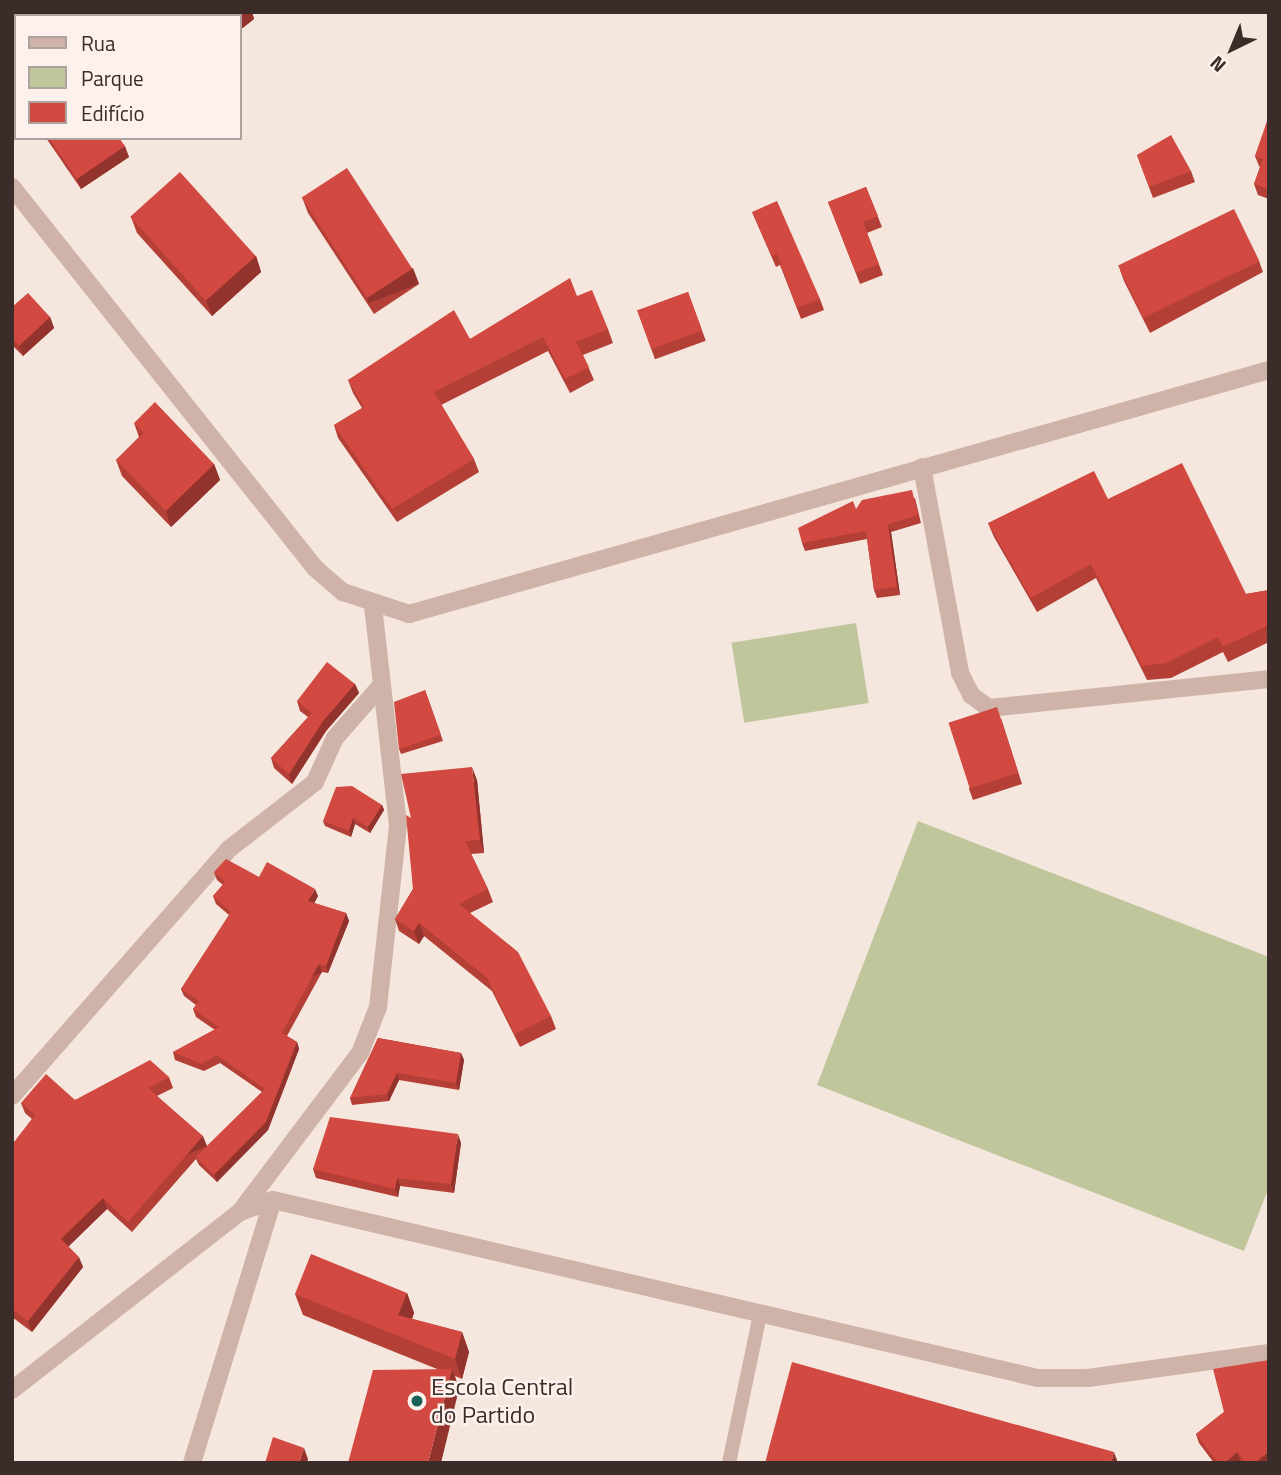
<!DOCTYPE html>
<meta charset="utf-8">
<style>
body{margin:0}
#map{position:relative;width:1281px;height:1475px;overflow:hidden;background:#f5e6de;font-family:"Titillium Web",sans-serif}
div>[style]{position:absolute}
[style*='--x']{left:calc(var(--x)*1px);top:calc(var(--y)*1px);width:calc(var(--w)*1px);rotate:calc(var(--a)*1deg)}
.green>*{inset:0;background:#c0c69c;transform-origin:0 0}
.service>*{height:14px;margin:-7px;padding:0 7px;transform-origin:7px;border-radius:7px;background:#cfb3a8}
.minor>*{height:18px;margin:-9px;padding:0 9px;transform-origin:9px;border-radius:9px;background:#cfb3a8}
.wall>*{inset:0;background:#b43f37;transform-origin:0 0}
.shaded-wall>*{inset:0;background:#92332d;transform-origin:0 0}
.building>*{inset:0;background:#d14940;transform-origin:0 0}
.dots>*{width:19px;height:19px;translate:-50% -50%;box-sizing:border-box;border:4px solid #fcf1ec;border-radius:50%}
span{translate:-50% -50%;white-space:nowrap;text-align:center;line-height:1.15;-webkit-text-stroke:5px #fcf1ec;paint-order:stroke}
.poi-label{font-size:24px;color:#3b2c29}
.left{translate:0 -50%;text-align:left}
.frame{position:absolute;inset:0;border:14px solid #3b2c29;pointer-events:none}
.legend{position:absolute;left:14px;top:14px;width:228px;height:126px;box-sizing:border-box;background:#fcf1ec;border:2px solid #afa29e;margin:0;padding:9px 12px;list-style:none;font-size:21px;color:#3b2c29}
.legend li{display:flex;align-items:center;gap:14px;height:35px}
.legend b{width:35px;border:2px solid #afa29e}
.north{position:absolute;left:1197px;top:14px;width:70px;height:70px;-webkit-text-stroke:5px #fcf1ec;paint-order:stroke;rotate:223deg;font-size:19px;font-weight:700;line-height:28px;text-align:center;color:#3b2c29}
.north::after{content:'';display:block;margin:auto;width:24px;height:32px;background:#3b2c29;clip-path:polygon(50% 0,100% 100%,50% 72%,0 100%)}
</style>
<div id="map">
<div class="green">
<i style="left:856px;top:623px;width:81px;height:126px;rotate:81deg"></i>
<i style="clip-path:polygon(918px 821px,1269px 957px,1269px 1187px,1244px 1251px,817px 1085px)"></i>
</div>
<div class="service">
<i style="--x:729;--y:1463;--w:152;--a:-78.2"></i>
</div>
<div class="minor">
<i style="--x:12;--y:187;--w:487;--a:51.5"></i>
<i style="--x:315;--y:568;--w:37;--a:41"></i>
<i style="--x:343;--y:592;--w:70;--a:18.4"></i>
<i style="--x:409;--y:614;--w:894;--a:-15.84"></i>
<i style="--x:922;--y:467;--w:209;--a:79.5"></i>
<i style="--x:960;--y:673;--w:25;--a:63"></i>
<i style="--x:971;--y:695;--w:22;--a:36"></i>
<i style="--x:989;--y:708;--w:281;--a:-5.9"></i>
<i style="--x:12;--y:1096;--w:329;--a:-48.7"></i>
<i style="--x:229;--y:849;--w:109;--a:-37.9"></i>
<i style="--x:315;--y:782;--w:48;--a:-65.6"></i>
<i style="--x:335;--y:738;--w:65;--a:-48.7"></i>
<i style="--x:240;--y:1212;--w:199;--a:-53"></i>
<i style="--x:360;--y:1053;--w:49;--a:-68.6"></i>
<i style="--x:378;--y:1007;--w:183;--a:-83.7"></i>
<i style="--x:398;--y:825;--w:220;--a:-96.5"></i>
<i style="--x:12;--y:1390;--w:289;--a:-38"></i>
<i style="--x:240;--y:1212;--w:35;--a:-20"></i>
<i style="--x:273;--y:1200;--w:785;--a:13.1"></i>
<i style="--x:1038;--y:1378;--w:50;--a:0"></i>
<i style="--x:1088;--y:1378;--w:183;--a:-7.9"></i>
<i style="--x:192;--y:1463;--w:275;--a:-72.9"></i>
</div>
<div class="wall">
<i style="clip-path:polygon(196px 12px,252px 12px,254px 19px,240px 30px,240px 16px,199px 16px)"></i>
<i style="clip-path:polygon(1269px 122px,1269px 199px,1258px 195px,1254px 184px,1260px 167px,1259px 166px,1255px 156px)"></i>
<i style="clip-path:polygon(46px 138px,119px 138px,129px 157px,81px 189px)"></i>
<i style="clip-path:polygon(1137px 155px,1191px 171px,1195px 182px,1153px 198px)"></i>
<i style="clip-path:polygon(866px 187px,882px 227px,867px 233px,883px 275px,860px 284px,828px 202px)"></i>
<i style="clip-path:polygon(302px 197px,419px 284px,374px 314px,308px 213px)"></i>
<i style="clip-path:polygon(752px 212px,820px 299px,824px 310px,801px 319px,780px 265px,776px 267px)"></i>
<i style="clip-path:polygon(131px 217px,256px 256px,261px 272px,212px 316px,137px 233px)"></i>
<i style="clip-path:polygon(1259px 261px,1263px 272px,1150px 333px,1124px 281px,1120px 270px)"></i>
<i style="left:688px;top:292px;width:52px;height:54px;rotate:70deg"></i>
<i style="clip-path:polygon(577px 296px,608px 329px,613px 343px,583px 355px,594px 380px,570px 393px,548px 351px,441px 405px,474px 459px,479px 472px,397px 522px,338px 438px,334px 425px,362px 408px,353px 393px,348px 380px,470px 339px)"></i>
<i style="clip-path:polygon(12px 307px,50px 317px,54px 328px,23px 356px,12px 345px)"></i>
<i style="clip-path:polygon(134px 423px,214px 464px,220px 480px,171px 527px,122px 476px,116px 460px,139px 437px)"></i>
<i style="clip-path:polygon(915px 498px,921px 523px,891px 532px,900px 595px,877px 598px,874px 590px,867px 539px,805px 551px,802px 543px)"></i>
<i style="clip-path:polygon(1108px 499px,1246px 594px,1269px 590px,1269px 642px,1228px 662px,1223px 652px,1171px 678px,1147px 680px,1096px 578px,1037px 612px,994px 537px,988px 523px)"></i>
<i style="clip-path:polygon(355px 684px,359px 693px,326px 731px,292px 784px,274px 768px,271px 758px,308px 717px,300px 711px,297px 701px)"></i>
<i style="clip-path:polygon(425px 690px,443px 741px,401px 754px,399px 749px)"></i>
<i style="clip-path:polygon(1001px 718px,1022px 784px,973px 800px,969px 789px)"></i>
<i style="clip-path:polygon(477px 780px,484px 853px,471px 854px,488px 889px,493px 902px,470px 913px,551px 1016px,556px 1029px,520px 1047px,492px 991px,424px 936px,419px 944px,399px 931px,395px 919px,413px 889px,411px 818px)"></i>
<i style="clip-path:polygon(382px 805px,384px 810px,370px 833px,355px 824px,351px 837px,325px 826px,323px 821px)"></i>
<i style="clip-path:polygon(214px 872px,259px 877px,318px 896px,314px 903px,346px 913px,349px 921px,328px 973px,322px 972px,287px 1036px,297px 1042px,299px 1049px,268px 1130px,217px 1182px,199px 1165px,196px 1159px,132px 1232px,107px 1209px,68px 1246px,83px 1267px,32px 1332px,12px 1317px,12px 1145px,32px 1119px,25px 1113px,21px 1103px,75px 1100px,169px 1077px,173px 1088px,157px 1096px,207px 1146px,262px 1092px,220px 1063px,204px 1071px,175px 1060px,173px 1052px,215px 1030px,196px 1017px,193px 1009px,196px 1005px,184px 996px,181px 989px,229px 915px,216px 904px,213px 896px,223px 885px,217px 880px)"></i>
<i style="clip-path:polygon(378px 1038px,461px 1053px,464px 1060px,459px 1090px,399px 1080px,389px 1101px,352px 1105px,350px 1098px)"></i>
<i style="clip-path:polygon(461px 1143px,454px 1193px,400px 1186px,398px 1197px,316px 1178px,313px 1169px)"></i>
<i style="clip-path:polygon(407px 1293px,414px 1313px,412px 1319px,462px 1332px,469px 1352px,462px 1379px,455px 1376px,459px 1389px,437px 1369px,303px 1315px,295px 1294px)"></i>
<i style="clip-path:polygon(1224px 1412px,1269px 1463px,1242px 1463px,1241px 1462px,1239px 1463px,1214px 1463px,1199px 1443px,1196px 1434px)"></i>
</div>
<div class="shaded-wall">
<i style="clip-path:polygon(231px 12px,252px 12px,254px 19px,240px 30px,240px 16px,226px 16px)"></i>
<i style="clip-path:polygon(125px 146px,129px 157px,81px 189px,77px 179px)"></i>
<i style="clip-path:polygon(256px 256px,261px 272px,212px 316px,206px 300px)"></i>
<i style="left:413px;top:268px;width:17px;height:54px;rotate:69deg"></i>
<i style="clip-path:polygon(50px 317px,54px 328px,23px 356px,19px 346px)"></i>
<i style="clip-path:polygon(214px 464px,220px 480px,171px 527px,166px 511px)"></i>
<i style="clip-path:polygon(888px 524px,891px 532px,900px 595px,897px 587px)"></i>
<i style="clip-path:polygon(355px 684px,359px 693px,326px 731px,292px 784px,289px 774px,323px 721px)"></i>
<i style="clip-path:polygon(472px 767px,477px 780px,484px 853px,480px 840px)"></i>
<i style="clip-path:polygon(382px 805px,384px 810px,370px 833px,368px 827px)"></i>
<i style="clip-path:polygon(353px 818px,355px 824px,351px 837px,349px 831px)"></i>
<i style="clip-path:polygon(315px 889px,318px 896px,311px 909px,308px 901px)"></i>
<i style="clip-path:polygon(346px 913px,349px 921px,328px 973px,326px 966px)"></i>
<i style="clip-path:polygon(419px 923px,424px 936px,419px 944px,414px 931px)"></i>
<i style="left:319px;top:964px;width:9px;height:78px;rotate:69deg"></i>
<i style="clip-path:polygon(297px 1042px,299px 1049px,268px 1130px,217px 1182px,214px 1175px)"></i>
<i style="clip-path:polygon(461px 1053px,464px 1060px,459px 1090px,456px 1083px)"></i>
<i style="clip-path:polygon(397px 1073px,399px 1080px,389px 1101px,387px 1094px)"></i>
<i style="clip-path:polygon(458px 1134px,461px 1143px,454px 1193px,451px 1184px)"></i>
<i style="left:203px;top:1136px;width:11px;height:114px;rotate:68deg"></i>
<i style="clip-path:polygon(397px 1178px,400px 1186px,398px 1197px,395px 1189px)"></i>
<i style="clip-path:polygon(103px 1198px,107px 1209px,65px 1250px,61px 1239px)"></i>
<i style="clip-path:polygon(79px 1257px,83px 1267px,32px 1332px,28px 1321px)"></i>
<i style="clip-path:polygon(407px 1293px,414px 1313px,406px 1335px,398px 1315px)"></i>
<i style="clip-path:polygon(462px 1332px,469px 1352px,462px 1379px,455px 1359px)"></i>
<i style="clip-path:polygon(452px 1369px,459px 1389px,441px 1463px,428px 1463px)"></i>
<i style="clip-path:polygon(304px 1448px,308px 1459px,307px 1463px,299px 1463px)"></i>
<i style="clip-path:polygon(1269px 1451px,1269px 1463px,1255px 1463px)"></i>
<i style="clip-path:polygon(1114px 1452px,1118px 1463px,1111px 1463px)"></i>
<i style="clip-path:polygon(1237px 1452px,1241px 1462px,1239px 1463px,1225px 1463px)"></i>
</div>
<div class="building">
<i style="clip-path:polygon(205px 12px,231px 12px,226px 16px,208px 16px)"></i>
<i style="clip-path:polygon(1267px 121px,1269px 122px,1269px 189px,1254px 184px,1263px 159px,1255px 156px)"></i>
<i style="clip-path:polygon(1171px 135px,1191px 171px,1149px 187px,1137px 155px)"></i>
<i style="clip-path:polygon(49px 138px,119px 138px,125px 146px,77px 179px)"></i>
<i style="left:347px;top:168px;width:120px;height:54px;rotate:57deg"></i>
<i style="left:180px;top:172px;width:113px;height:67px;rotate:48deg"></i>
<i style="clip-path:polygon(866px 187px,878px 216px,863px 222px,879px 264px,856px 273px,828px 202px)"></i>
<i style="clip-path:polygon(777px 201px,820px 299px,797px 308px,777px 254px,772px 256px,752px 212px)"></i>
<i style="left:1234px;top:209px;width:58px;height:129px;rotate:64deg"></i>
<i style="clip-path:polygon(570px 278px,577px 296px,592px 290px,608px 329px,576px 342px,589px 367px,565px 379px,543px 337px,434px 392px,474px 459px,392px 509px,334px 425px,364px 407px,348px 380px,454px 310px,470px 339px)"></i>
<i style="left:688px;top:292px;width:41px;height:54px;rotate:70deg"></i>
<i style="clip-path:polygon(28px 293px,50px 317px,19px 346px,12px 338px,12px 307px)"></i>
<i style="clip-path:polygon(155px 402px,214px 464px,166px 511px,116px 460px,144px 433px,134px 423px)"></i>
<i style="clip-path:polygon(1182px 463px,1246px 594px,1269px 590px,1269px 625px,1223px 647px,1218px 637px,1166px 663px,1142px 666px,1091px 564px,1031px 598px,988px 523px,1094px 471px,1108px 499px)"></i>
<i style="clip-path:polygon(912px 490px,918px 515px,888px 524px,897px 587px,874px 590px,866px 531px,802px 543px,798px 528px,853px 501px,856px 509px,862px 500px)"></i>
<i style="clip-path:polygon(327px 662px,355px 684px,323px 721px,289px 774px,271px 758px,312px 713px,297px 701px)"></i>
<i style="clip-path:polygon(425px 690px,441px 735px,399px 749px,394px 702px)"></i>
<i style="left:997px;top:707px;width:69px;height:51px;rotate:72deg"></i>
<i style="clip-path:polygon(472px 767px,480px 840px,465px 841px,488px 889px,459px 904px,518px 952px,551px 1016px,515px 1034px,487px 978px,419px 923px,414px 931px,395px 919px,413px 889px,406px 815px,411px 818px,401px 774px)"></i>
<i style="clip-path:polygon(352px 786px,382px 805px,368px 827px,353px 818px,349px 831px,323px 821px,336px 787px)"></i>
<i style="clip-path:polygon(226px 859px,259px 877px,267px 862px,315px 889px,308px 901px,346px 913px,326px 966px,319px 964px,282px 1033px,297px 1042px,266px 1122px,214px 1175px,196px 1157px,265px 1089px,217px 1055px,201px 1064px,173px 1052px,219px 1027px,193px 1009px,199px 1001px,181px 989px,231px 912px,213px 896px,225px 882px,214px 872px)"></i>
<i style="clip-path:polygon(378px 1038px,461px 1053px,456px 1083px,397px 1073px,387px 1094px,350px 1098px)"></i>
<i style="clip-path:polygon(150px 1060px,169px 1077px,148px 1088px,203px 1136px,128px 1222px,103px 1198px,61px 1239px,79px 1257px,28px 1321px,12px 1309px,12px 1145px,35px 1115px,21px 1103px,46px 1074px,75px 1100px)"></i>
<i style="clip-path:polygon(330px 1117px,458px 1134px,451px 1184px,397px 1178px,395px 1189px,313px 1169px)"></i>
<i style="clip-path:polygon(311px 1254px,407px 1293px,398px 1315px,462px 1332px,455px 1359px,295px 1294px)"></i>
<i style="clip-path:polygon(1269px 1360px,1269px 1451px,1255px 1463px,1246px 1463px,1237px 1452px,1225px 1463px,1218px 1463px,1196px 1434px,1224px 1412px,1213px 1369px)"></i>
<i style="clip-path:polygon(792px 1362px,1114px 1452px,1111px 1463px,765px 1463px)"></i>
<i style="clip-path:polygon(452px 1369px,428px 1463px,348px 1463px,373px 1370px)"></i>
<i style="clip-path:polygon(273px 1437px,304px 1448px,299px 1463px,265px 1463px)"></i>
</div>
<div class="dots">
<i style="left:417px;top:1401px;background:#1a6259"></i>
</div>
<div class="poi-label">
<span class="left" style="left:431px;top:1401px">Escola Central<br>do Partido</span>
</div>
<div class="frame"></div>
<ul class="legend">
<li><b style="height:9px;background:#cfb3a8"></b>Rua</li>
<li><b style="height:19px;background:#c0c69c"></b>Parque</li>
<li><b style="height:19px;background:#d14940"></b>Edifício</li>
</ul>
<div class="north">N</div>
</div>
